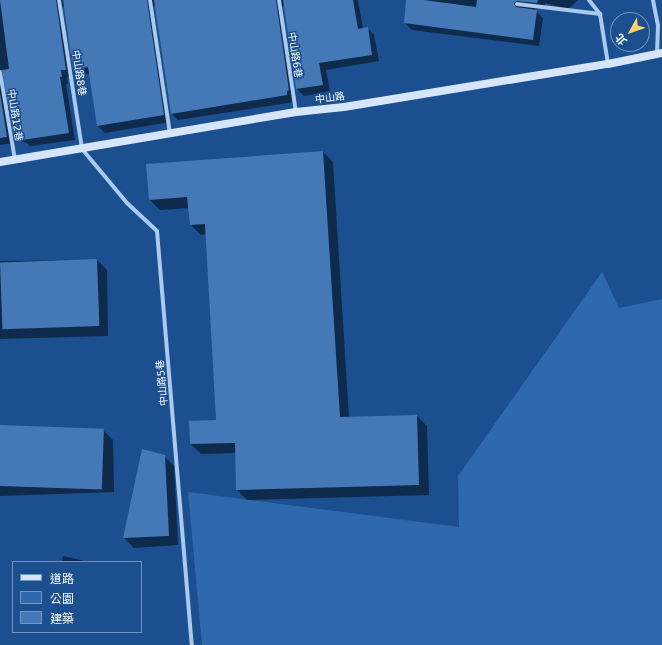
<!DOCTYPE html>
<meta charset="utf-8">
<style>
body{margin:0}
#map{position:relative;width:662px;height:645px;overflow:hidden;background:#1b4f8f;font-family:"DejaVu Sans","Noto Sans TC",sans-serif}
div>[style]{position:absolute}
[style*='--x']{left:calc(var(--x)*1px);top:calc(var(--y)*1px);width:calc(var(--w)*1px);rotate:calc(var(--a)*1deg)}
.green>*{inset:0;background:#2e69ad}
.shadow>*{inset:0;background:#0007}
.building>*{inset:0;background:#4478b7;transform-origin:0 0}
.minor>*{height:4px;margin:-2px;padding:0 2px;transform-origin:2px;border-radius:2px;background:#a9c9ee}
.secondary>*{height:8px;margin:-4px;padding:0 4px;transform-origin:4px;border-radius:4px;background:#d6e6fa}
span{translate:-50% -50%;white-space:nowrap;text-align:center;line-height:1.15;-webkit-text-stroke:3px #1b4f8f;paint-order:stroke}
.street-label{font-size:10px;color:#fff}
.legend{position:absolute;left:12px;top:561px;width:130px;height:72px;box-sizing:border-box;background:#1b4f8f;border:1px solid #7695bc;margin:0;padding:5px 7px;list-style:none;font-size:12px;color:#fff}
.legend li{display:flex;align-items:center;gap:8px;height:20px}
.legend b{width:20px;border:1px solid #7695bc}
.north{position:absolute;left:610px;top:12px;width:40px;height:40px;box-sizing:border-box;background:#1b4f8f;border:1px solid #7695bc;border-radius:50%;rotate:230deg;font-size:11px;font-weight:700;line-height:16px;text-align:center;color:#fff}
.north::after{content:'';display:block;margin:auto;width:14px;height:18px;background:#ffd166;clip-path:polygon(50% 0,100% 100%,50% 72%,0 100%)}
</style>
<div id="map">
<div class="green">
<i style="clip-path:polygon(602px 272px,619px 308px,662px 299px,662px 645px,202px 645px,188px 492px,459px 527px,458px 476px)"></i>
</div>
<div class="shadow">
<i style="clip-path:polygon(0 0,358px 0,363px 29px,367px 28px,374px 35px,379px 61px,326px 70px,330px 91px,304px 96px,297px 89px,284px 5px,282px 8px,294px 102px,178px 120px,171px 113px,155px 5px,153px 8px,170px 122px,105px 133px,98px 126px,90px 74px,81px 75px,74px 68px,64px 5px,62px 8px,73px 76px,67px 77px,68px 84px,66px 84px,75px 140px,30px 146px,25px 142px,22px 142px,15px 135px,5px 77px,3px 80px,14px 143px,0 145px)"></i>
<i style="clip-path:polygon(407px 0,578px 0,568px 9px,545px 3px,544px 9px,534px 9px,543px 18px,539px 46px,412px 30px,405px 23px)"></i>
<i style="clip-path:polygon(323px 152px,333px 162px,349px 418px,417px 416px,427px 426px,429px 495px,247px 500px,237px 490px,236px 453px,201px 454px,191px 444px,217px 421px,207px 234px,201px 235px,191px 225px,189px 208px,160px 210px,150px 200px)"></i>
<i style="clip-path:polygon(97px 260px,107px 270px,108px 336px,0 339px,0 261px)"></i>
<i style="clip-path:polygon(0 426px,103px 430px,113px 440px,114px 492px,0 496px)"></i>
<i style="clip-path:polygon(143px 451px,164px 456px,174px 466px,178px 545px,134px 548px,124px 538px)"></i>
<i style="clip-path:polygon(63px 556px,89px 562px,62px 562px)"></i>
</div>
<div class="building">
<i style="clip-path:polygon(0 0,56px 0,66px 70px,61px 70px,62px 77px,60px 77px,69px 133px,22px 140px,21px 135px,14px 136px,2px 70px,9px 69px)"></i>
<i style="clip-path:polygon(63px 0,147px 0,164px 115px,97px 126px,88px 67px,73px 69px)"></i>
<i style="clip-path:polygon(154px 0,276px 0,289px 90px,287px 91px,287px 95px,171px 114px)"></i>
<i style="clip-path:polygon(283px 0,353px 0,358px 29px,368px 27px,372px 55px,319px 63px,323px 85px,296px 89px)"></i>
<i style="clip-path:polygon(406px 0,424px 0,476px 7px,477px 0,538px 0,537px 3px,517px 1px,514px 3px,516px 7px,537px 10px,533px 40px,404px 23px)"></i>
<i style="clip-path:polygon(0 93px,7px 137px,0 138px)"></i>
<i style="clip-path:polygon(323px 151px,340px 417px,417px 415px,419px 485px,236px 490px,235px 443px,190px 444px,189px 421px,216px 420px,205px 224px,190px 225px,187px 197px,149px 200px,146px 164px)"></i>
<i style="left:97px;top:259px;width:67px;height:97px;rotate:88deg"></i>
<i style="left:0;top:425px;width:104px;height:61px;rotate:2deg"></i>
<i style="clip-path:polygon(142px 449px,165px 455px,169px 536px,123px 538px)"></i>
</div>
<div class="minor">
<i style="--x:59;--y:0;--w:151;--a:81.2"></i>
<i style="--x:82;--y:149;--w:70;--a:50.2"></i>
<i style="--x:127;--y:203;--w:41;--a:43"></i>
<i style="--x:157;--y:231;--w:415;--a:85.2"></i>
<i style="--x:150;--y:0;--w:135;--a:81.5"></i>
<i style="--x:279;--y:0;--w:113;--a:81.4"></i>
<i style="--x:589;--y:0;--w:18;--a:52"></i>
<i style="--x:600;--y:14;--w:51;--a:80.9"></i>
<i style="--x:653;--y:0;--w:25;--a:79"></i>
<i style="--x:658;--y:25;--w:29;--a:92"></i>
<i style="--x:517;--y:4;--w:84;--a:6.9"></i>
<i style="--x:0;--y:72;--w:89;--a:80.3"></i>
</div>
<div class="secondary">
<i style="--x:0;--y:162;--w:300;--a:-9.6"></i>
<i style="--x:296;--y:112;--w:48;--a:-5.9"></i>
<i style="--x:344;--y:107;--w:267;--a:-9.3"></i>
<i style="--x:608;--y:64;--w:55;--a:-11.5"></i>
</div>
<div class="street-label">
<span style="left:295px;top:55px;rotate:81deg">中山路6巷</span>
<span style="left:79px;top:73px;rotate:81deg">中山路8巷</span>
<span style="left:330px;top:98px;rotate:-7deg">中山路</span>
<span style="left:15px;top:115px;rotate:81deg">中山路12巷</span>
<span style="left:162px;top:383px;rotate:-95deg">中山路5巷</span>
</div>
<ul class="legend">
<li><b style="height:5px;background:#d6e6fa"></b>道路</li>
<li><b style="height:11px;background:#2e69ad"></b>公園</li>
<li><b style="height:11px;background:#4478b7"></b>建築</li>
</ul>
<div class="north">北</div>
</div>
